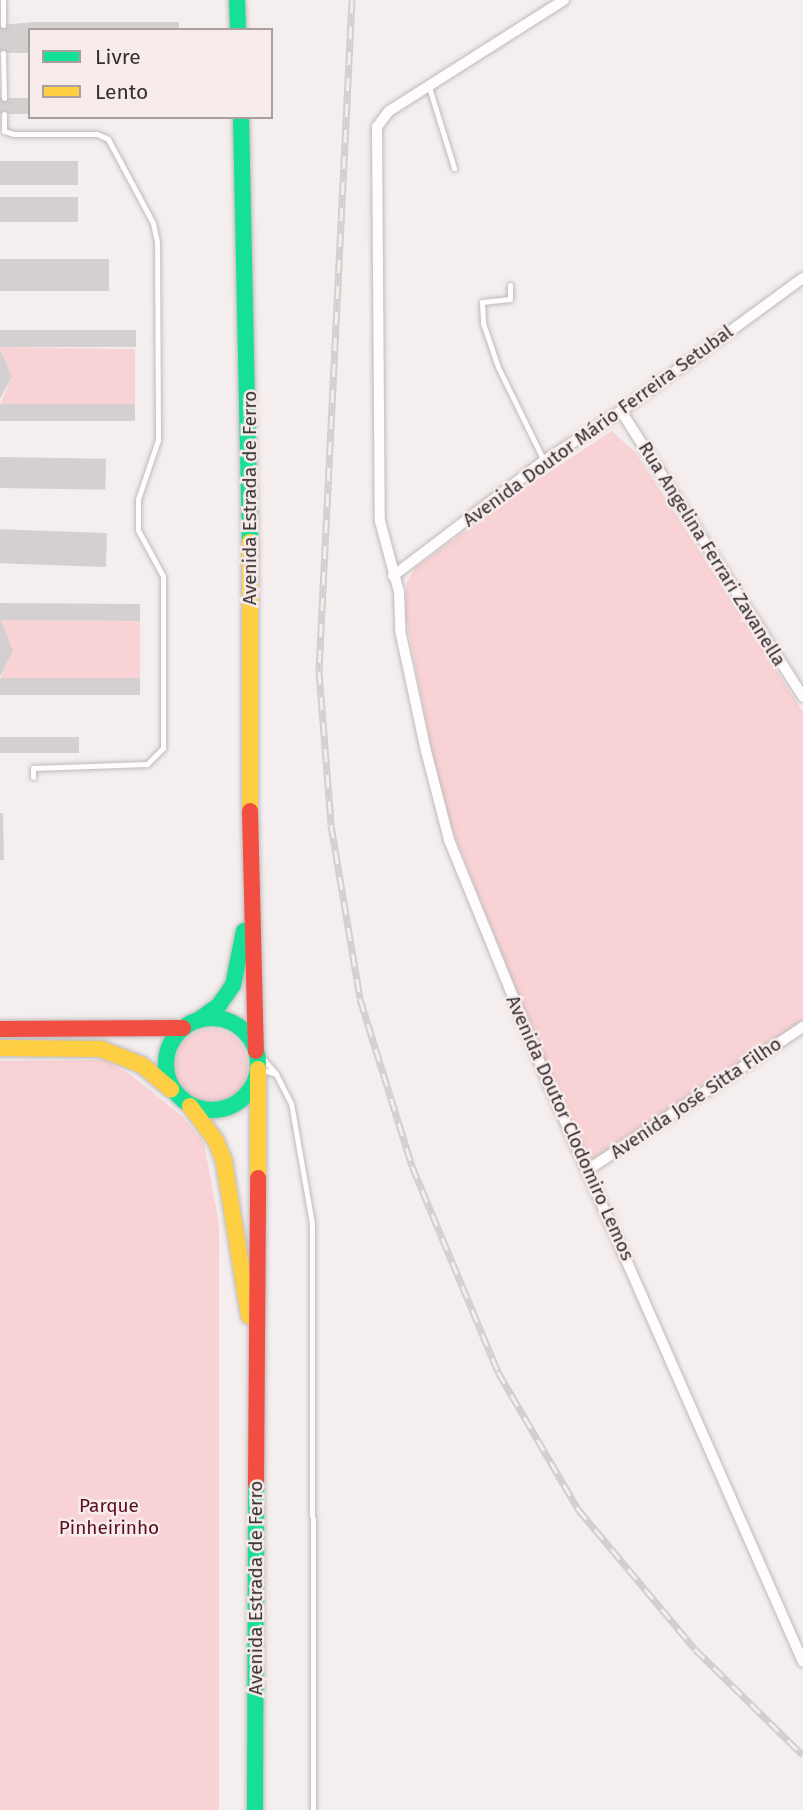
<!DOCTYPE html>
<meta charset="utf-8">
<style>
body{margin:0}
#map{position:relative;width:803px;height:1810px;overflow:hidden;background:#f5eeee;font-family:"Fira Sans",sans-serif}
div>[style]{position:absolute}
[style*='--x']{left:calc(var(--x)*1px);top:calc(var(--y)*1px);width:calc(var(--w)*1px);rotate:calc(var(--a)*1deg)}
.green>*{inset:0;background:#f8d2d4}
.round{border-radius:50%}
.building>*{inset:0;background:#d5d0d0;transform-origin:0 0}
.roads{filter:drop-shadow(0 0 2px #bfbaba) drop-shadow(0 0 2px #bfbaba)}
.lane>*{height:5px;margin:-2.5px;padding:0 2.5px;transform-origin:2.5px;border-radius:2.5px;background:#fefcfc}
.street>*{height:10px;margin:-5px;padding:0 5px;transform-origin:5px;border-radius:5px;background:#fefcfc}
.fast>*{height:16px;margin:-8px;padding:0 8px;transform-origin:8px;border-radius:8px;background:#16e098}
.fast>.ring{margin:-8px;padding:0;box-sizing:content-box;background:none;border:16px solid #16e098;border-radius:50%}
.slow>*{height:16px;margin:-8px;padding:0 8px;transform-origin:8px;border-radius:8px;background:#ffcf43}
.jam>*{height:16px;margin:-8px;padding:0 8px;transform-origin:8px;border-radius:8px;background:#f24e42}
.rail>*{height:7px;margin-top:-3.5px;transform-origin:0;background:repeating-linear-gradient(90deg,#f8ebeb 0 13px,#d1cfcf 0 26px);box-sizing:border-box;border-block:2px solid #d1cfcf}
span{translate:-50% -50%;white-space:nowrap;text-align:center;line-height:1.15;-webkit-text-stroke:5px #f8ebeb;paint-order:stroke}
.street-label{font-size:19px;color:#332e2f}
.park-label{font-size:19px;color:#580e1c}
.legend{position:absolute;left:28px;top:28px;width:245px;height:91px;box-sizing:border-box;background:#f8ebeb;border:2px solid #a99fa0;margin:0;padding:9px 12px;list-style:none;font-size:21px;color:#332e2f}
.legend li{display:flex;align-items:center;gap:14px;height:35px}
.legend b{width:35px;border:2px solid #a99fa0}
</style>
<div id="map">
<div class="green">
<i style="clip-path:polygon(0 347px,135px 349px,135px 404px,0 404px,12px 377px)"></i>
<i style="clip-path:polygon(612px 431px,636px 453px,803px 712px,803px 1021px,590px 1161px,555px 1086px,442px 804px,405px 613px,407px 581px,415px 568px,517px 493px)"></i>
<i style="clip-path:polygon(1px 620px,140px 621px,140px 678px,0 679px,13px 651px)"></i>
<i class="round" style="left:174px;top:1029px;width:74px;height:74px"></i>
<i style="clip-path:polygon(105px 1060px,131px 1075px,183px 1117px,204px 1143px,219px 1224px,219px 1810px,0 1810px,0 1061px)"></i>
</div>
<div class="building">
<i style="clip-path:polygon(36px 22px,179px 22px,179px 30px,30px 30px,30px 53px,0 53px,0 25px)"></i>
<i style="left:0;top:98px;width:30px;height:16px"></i>
<i style="left:0;top:161px;width:78px;height:24px"></i>
<i style="left:0;top:197px;width:78px;height:25px"></i>
<i style="left:0;top:259px;width:109px;height:32px"></i>
<i style="left:0;top:330px;width:136px;height:17px"></i>
<i style="clip-path:polygon(0 348px,12px 377px,0 399px)"></i>
<i style="left:0;top:404px;width:135px;height:17px"></i>
<i style="left:0;top:457px;width:106px;height:31px;rotate:1deg"></i>
<i style="left:107px;top:533px;width:34px;height:107px;rotate:92deg"></i>
<i style="clip-path:polygon(0 603px,140px 604px,140px 621px,1px 620px,13px 651px,0 677px)"></i>
<i style="left:140px;top:678px;width:17px;height:140px;rotate:90deg"></i>
<i style="left:0;top:737px;width:79px;height:16px"></i>
<i style="clip-path:polygon(0 813px,3px 813px,4px 860px,0 860px)"></i>
</div>
<div class="roads">
<div class="lane">
<i style="--x:3;--y:25;--w:25;--a:-90"></i>
<i style="--x:3;--y:53;--w:45;--a:88.7"></i>
<i style="--x:429;--y:87;--w:85;--a:72.8"></i>
<i style="--x:4;--y:114;--w:17;--a:90"></i>
<i style="--x:4;--y:131;--w:10;--a:17"></i>
<i style="--x:14;--y:134;--w:83;--a:0"></i>
<i style="--x:97;--y:134;--w:12;--a:24"></i>
<i style="--x:108;--y:139;--w:95;--a:61.8"></i>
<i style="--x:153;--y:223;--w:19;--a:78"></i>
<i style="--x:157;--y:242;--w:198;--a:89.7"></i>
<i style="--x:158;--y:440;--w:62;--a:108.7"></i>
<i style="--x:138;--y:499;--w:31;--a:90"></i>
<i style="--x:138;--y:530;--w:52;--a:61.5"></i>
<i style="--x:163;--y:576;--w:172;--a:90"></i>
<i style="--x:163;--y:748;--w:23;--a:135"></i>
<i style="--x:147;--y:764;--w:114;--a:178"></i>
<i style="--x:33;--y:768;--w:9;--a:90"></i>
<i style="--x:510;--y:285;--w:14;--a:90"></i>
<i style="--x:510;--y:299;--w:28;--a:174"></i>
<i style="--x:482;--y:302;--w:21;--a:87"></i>
<i style="--x:483;--y:323;--w:46;--a:71.2"></i>
<i style="--x:498;--y:367;--w:105;--a:63.9"></i>
<i style="--x:258;--y:1053;--w:28;--a:49"></i>
<i style="--x:276;--y:1074;--w:16;--a:-162"></i>
<i style="--x:276;--y:1074;--w:33;--a:63"></i>
<i style="--x:291;--y:1103;--w:122;--a:80.1"></i>
<i style="--x:312;--y:1223;--w:587;--a:89.9"></i>
</div>
<div class="street">
<i style="--x:564;--y:0;--w:207;--a:147.6"></i>
<i style="--x:389;--y:111;--w:20;--a:127"></i>
<i style="--x:377;--y:127;--w:394;--a:89.6"></i>
<i style="--x:380;--y:521;--w:73;--a:75"></i>
<i style="--x:399;--y:592;--w:38;--a:88"></i>
<i style="--x:400;--y:630;--w:124;--a:77.9"></i>
<i style="--x:426;--y:751;--w:92;--a:75.5"></i>
<i style="--x:449;--y:840;--w:267;--a:67.8"></i>
<i style="--x:550;--y:1087;--w:628;--a:66.25"></i>
<i style="--x:621;--y:411;--w:339;--a:57.5"></i>
<i style="--x:393;--y:576;--w:190;--a:-37.3"></i>
<i style="--x:544;--y:461;--w:92;--a:-33"></i>
<i style="--x:621;--y:411;--w:225;--a:-36.2"></i>
<i style="--x:589;--y:1169;--w:257;--a:-33.6"></i>
</div>
<div class="fast">
<i style="--x:237;--y:0;--w:30;--a:88"></i>
<i style="--x:241;--y:117;--w:425;--a:88.8"></i>
<i class="ring" style="left:166px;top:1018px;width:76px;height:76px"></i>
<i style="--x:200;--y:1019;--w:24;--a:-36"></i>
<i style="--x:219;--y:1005;--w:24;--a:-55"></i>
<i style="--x:233;--y:985;--w:55;--a:-78.5"></i>
<i style="--x:255;--y:1810;--w:326;--a:-89.8"></i>
</div>
<div class="slow">
<i style="--x:250;--y:542;--w:269;--a:90"></i>
<i style="--x:0;--y:1048;--w:101;--a:0.6"></i>
<i style="--x:101;--y:1049;--w:44;--a:21.3"></i>
<i style="--x:142;--y:1065;--w:38;--a:40"></i>
<i style="--x:190;--y:1106;--w:44;--a:53.4"></i>
<i style="--x:216;--y:1141;--w:22;--a:68"></i>
<i style="--x:224;--y:1161;--w:157;--a:80.8"></i>
<i style="--x:258;--y:1178;--w:109;--a:-90"></i>
</div>
<div class="jam">
<i style="--x:250;--y:811;--w:240;--a:88.6"></i>
<i style="--x:0;--y:1029;--w:183;--a:-0.3"></i>
<i style="--x:256;--y:1484;--w:306;--a:-89.6"></i>
</div>
</div>
<div class="rail">
<i style="--x:352;--y:0;--w:672;--a:92.82"></i>
<i style="--x:319;--y:671;--w:154;--a:85.5"></i>
<i style="--x:331;--y:825;--w:176;--a:80.5"></i>
<i style="--x:360;--y:999;--w:175;--a:72.7"></i>
<i style="--x:412;--y:1166;--w:223;--a:67.3"></i>
<i style="--x:498;--y:1372;--w:159;--a:59.7"></i>
<i style="--x:578;--y:1509;--w:182;--a:50.1"></i>
<i style="--x:695;--y:1649;--w:151;--a:44.5"></i>
</div>
<div class="street-label">
<span style="left:598px;top:426px;rotate:-36deg">Avenida Doutor Mário Ferreira Setubal</span>
<span style="left:250px;top:498px;rotate:-90deg">Avenida Estrada de Ferro</span>
<span style="left:712px;top:554px;rotate:58deg">Rua Angelina Ferrari Zavanella</span>
<span style="left:696px;top:1098px;rotate:-34deg">Avenida José Sitta Filho</span>
<span style="left:570px;top:1128px;rotate:66deg">Avenida Doutor Clodomiro Lemos</span>
<span style="left:256px;top:1588px;rotate:-90deg">Avenida Estrada de Ferro</span>
</div>
<div class="park-label">
<span style="left:109px;top:1517px">Parque<br>Pinheirinho</span>
</div>
<ul class="legend">
<li><b style="height:9px;background:#16e098"></b>Livre</li>
<li><b style="height:9px;background:#ffcf43"></b>Lento</li>
</ul>
</div>
